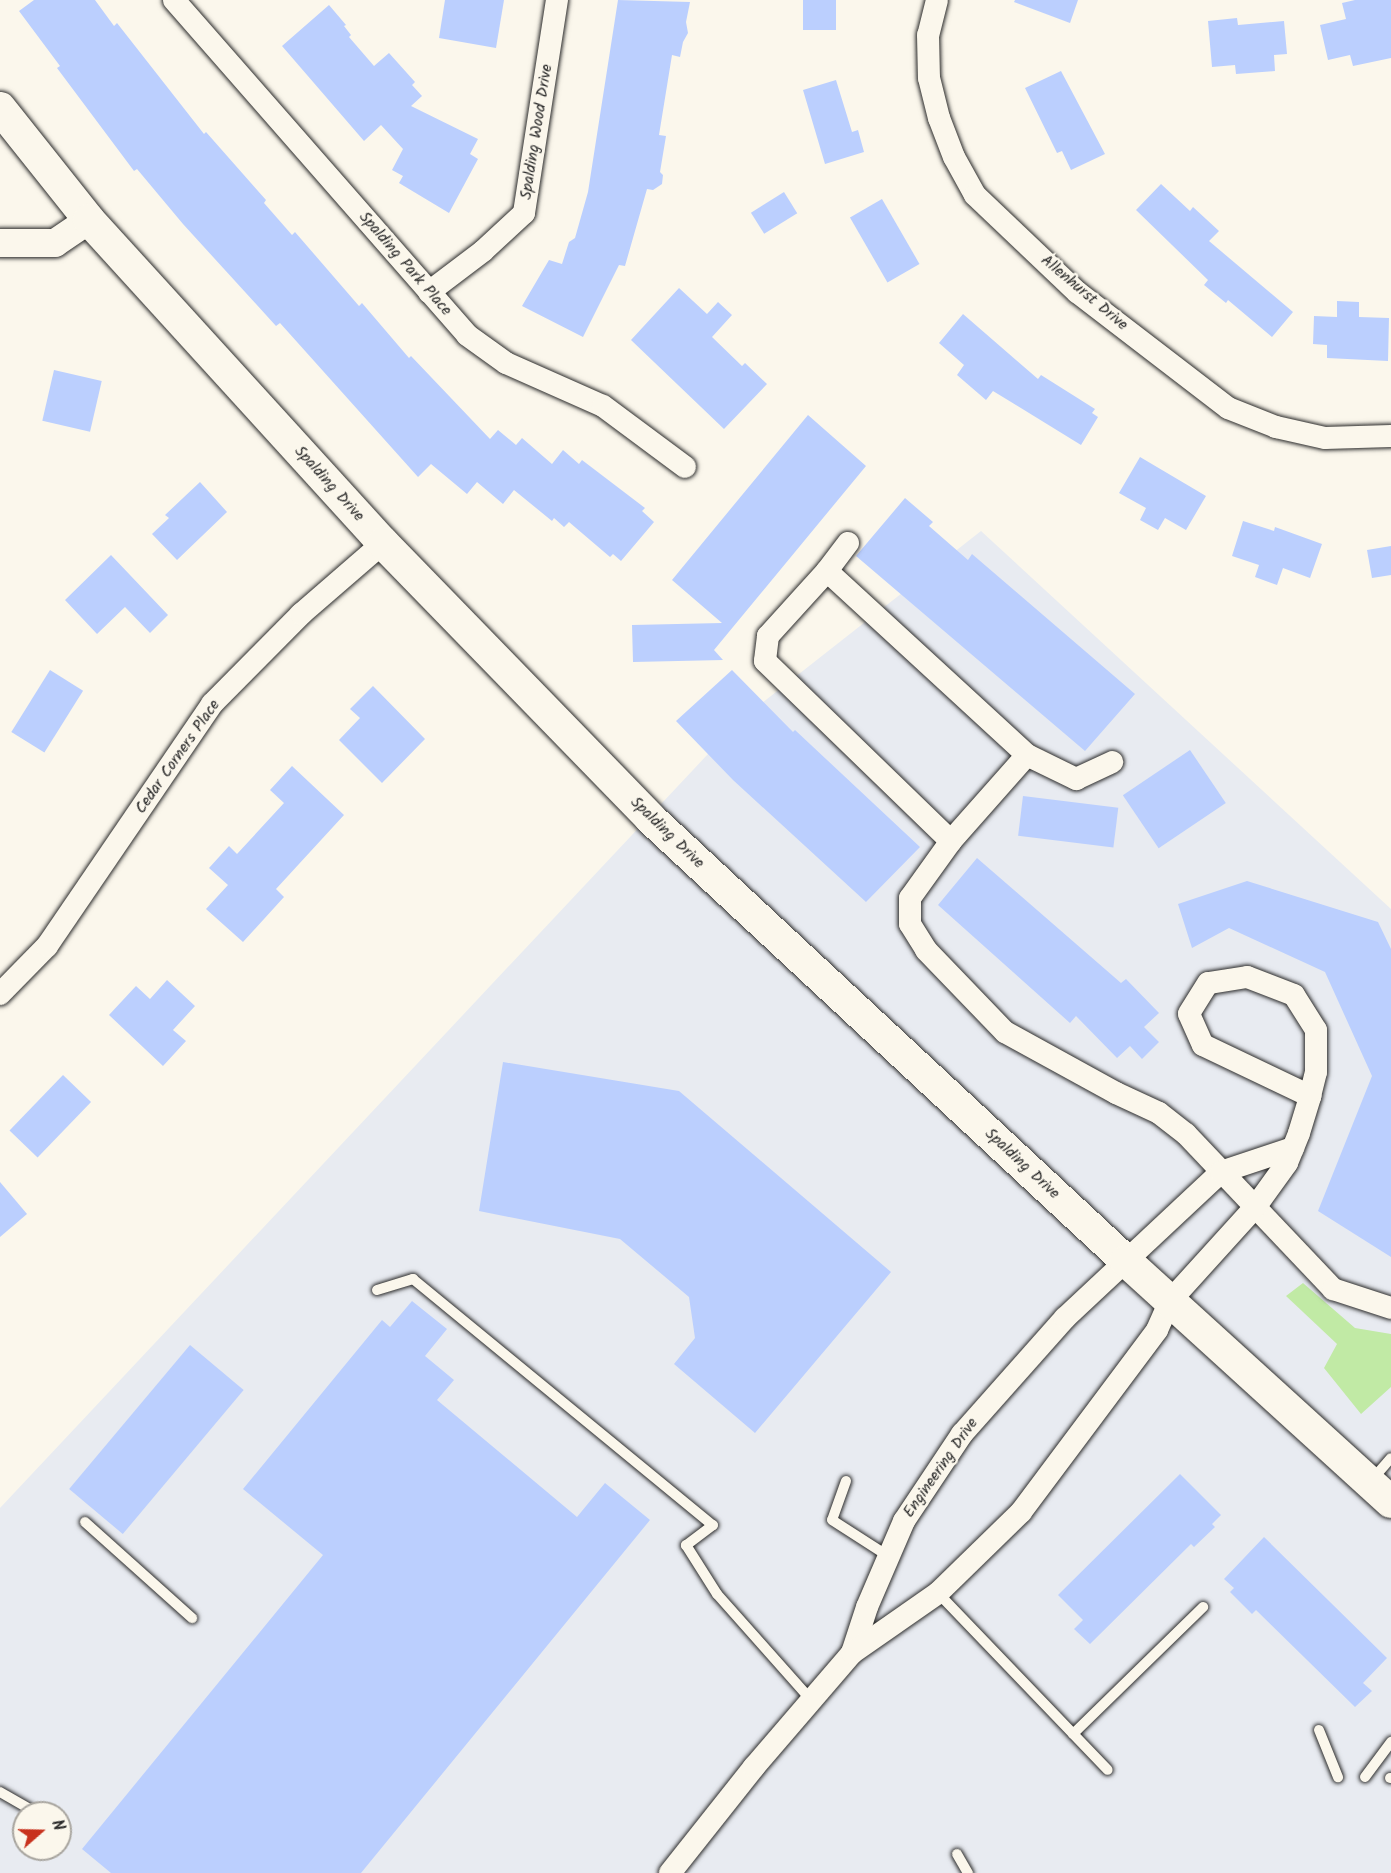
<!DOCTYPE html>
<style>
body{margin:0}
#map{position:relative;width:1391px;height:1873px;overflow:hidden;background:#fbf7ec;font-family:Kalam,sans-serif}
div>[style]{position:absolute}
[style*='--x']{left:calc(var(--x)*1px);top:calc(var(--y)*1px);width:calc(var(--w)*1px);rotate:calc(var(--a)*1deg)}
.built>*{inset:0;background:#e8ebf1}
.green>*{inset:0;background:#c1eaa5}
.building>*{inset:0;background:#bbcffe;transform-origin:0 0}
.roads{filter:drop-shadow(0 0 2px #2b2b2b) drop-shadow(0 0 2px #2b2b2b)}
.service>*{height:10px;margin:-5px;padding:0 5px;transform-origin:5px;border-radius:5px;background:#fbf7ec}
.minor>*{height:22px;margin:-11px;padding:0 11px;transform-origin:11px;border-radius:11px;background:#fbf7ec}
.tertiary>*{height:28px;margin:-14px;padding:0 14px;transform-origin:14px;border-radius:14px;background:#fbf7ec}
.secondary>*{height:32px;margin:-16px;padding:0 16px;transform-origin:16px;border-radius:16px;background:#fbf7ec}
span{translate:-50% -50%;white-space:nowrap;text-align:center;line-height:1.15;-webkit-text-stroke:5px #fbf7ec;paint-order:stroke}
.street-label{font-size:16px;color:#2b2b2b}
.north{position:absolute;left:12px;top:1801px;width:60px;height:60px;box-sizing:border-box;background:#fbf7ec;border:2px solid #a8a59f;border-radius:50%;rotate:70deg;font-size:16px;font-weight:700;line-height:24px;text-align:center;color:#2b2b2b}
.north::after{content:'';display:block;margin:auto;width:21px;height:27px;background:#c8321e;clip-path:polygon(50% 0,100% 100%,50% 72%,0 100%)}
</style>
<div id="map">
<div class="built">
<i style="clip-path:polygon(evenodd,981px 531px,1391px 909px,1391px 1873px,0 1873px,0 1508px,739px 721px,981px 531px,24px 1813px,60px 1813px,60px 1849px,24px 1849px,24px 1813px)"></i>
</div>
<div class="green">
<i style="clip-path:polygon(1303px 1283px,1355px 1328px,1391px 1334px,1391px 1387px,1361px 1414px,1324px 1368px,1337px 1344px,1286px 1296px)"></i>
</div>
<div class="building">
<i style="clip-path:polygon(34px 0,95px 0,114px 26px,117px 23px,204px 134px,206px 132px,266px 200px,264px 203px,292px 235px,295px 232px,359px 306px,362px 303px,409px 358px,411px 356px,490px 439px,498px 430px,516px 445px,522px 438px,552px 464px,563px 450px,579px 464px,582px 460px,645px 508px,642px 511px,654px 522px,621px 561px,613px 554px,610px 557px,569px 522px,564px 527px,554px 518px,552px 521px,514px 490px,503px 504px,477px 482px,467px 494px,431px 464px,418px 477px,280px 323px,276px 326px,183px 224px,137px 169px,134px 171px,57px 68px,60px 66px,19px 11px)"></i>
<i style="clip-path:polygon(445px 0,504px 0,496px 48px,439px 38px)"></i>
<i style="clip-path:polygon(618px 0,690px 2px,686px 22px,688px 33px,683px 42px,680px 57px,672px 55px,659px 135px,666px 136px,660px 172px,663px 175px,662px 184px,653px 190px,647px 189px,625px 266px,619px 265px,583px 337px,522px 306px,549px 260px,562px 264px,569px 242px,575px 238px,588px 192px)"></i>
<i style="left:803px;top:0;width:33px;height:30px"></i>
<i style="clip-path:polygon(1015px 0,1078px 0,1070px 23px,1014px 2px)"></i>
<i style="clip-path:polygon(1355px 0,1391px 0,1391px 58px,1353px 66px,1350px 55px,1328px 60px,1320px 25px,1346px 19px,1342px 3px)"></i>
<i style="clip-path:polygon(329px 5px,346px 25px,344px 26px,351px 35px,349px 37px,374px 66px,389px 53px,415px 82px,412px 85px,422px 96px,411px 106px,478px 139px,470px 154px,478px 159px,449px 213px,399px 183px,403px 176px,392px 170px,403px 149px,381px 125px,364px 141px,282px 46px)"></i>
<i style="clip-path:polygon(1237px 18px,1238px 25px,1284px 21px,1287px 54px,1274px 55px,1275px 71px,1236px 74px,1235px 65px,1212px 67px,1208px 21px)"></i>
<i style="clip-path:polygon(1061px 71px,1105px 154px,1071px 170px,1062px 151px,1057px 153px,1025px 88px)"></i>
<i style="clip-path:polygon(836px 80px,852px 132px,858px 130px,864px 152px,825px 164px,803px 90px)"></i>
<i style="clip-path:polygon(1161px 184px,1190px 211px,1193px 207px,1219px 231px,1209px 241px,1293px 312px,1272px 337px,1228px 300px,1226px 303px,1204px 285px,1208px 280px,1136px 210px)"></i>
<i style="left:784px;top:192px;width:25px;height:39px;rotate:58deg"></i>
<i style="left:882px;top:199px;width:75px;height:37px;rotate:60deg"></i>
<i style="clip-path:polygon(679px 288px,707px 314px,718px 302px,732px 315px,712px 337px,742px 366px,745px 363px,767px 384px,724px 429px,631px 340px)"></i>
<i style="clip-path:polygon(1337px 301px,1359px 302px,1359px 317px,1389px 318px,1388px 361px,1327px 358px,1327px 345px,1313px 344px,1314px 316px,1337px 317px)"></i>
<i style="clip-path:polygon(963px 314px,1038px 379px,1041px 375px,1095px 409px,1092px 413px,1098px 417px,1081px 445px,993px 391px,986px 400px,957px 375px,964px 365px,939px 343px)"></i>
<i style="left:54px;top:370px;width:49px;height:52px;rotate:13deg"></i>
<i style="clip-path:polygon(808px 415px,866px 466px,714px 650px,723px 660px,633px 662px,632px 625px,722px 623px,672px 580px)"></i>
<i style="clip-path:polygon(1140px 457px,1206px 496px,1186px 530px,1165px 518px,1158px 530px,1140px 520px,1146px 508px,1119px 493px)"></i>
<i style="clip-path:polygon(200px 482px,227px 512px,177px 560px,152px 534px,169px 518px,165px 515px)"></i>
<i style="clip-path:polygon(905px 498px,933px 522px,929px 526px,968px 560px,972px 554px,1135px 694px,1085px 751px,856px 556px)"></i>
<i style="clip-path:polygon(1243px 521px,1274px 531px,1275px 527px,1322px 544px,1310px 578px,1283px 568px,1277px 585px,1255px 577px,1259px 565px,1232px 556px)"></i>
<i style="clip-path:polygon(1391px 546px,1391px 575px,1372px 578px,1367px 550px)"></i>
<i style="clip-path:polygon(111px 555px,168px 615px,150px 633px,125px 607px,97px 634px,65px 600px)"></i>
<i style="left:50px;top:670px;width:39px;height:73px;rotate:32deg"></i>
<i style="clip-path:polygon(732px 670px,793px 732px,795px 730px,920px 847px,866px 902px,733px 780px,676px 721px)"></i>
<i style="clip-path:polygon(373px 686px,425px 739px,382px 783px,339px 740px,360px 718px,350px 709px)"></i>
<i style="left:1190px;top:750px;width:64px;height:81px;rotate:56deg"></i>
<i style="clip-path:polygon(292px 766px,344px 815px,276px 889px,284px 897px,243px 942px,206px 909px,228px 885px,209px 868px,229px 846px,237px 854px,284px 803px,270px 790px)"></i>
<i style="left:1023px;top:796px;width:96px;height:40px;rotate:7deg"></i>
<i style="clip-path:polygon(977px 858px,1121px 983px,1126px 979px,1159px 1013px,1144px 1027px,1159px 1042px,1142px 1059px,1130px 1046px,1117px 1058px,1076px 1016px,1070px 1023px,938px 905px)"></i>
<i style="clip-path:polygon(1247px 881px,1378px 922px,1391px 949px,1391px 1257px,1318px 1211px,1372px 1076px,1325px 972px,1229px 928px,1192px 948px,1178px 904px)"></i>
<i style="clip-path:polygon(167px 980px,195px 1006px,173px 1030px,186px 1041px,163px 1066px,109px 1015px,136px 986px,150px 999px)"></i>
<i style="clip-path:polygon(503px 1062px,679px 1091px,891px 1272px,755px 1433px,674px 1364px,695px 1338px,689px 1297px,620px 1239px,479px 1211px)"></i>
<i style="left:63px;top:1075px;width:39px;height:77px;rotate:44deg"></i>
<i style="clip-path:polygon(0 1182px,27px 1214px,0 1237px)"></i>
<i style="clip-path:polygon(412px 1301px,447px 1329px,425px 1356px,454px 1380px,437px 1400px,577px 1517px,605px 1483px,650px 1520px,361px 1873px,111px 1873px,82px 1849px,323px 1555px,243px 1489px,382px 1320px,390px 1327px)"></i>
<i style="left:190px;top:1345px;width:70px;height:188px;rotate:40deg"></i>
<i style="clip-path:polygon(1180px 1474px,1221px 1515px,1212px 1524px,1215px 1527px,1194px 1547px,1191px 1544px,1090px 1644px,1074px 1629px,1083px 1620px,1058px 1595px)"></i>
<i style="clip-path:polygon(1264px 1537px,1387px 1658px,1363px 1683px,1372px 1691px,1355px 1707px,1256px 1610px,1252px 1614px,1230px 1592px,1234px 1588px,1224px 1579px)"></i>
</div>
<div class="roads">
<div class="service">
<i style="--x:377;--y:1290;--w:38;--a:-17"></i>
<i style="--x:413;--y:1279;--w:388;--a:39.4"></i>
<i style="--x:713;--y:1525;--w:34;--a:143"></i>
<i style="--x:686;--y:1545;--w:58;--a:57.7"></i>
<i style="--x:717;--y:1594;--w:143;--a:48.4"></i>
<i style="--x:846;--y:1481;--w:41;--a:109.7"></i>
<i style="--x:832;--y:1520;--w:67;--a:32.7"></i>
<i style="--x:1371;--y:1481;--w:30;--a:-49"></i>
<i style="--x:85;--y:1522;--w:144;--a:41.9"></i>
<i style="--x:938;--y:1593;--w:245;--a:46.2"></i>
<i style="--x:1319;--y:1730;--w:51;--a:68"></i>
<i style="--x:1073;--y:1734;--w:182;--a:-44.3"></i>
<i style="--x:1365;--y:1777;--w:44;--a:-53.4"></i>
<i style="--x:1390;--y:1778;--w:1;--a:0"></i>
<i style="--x:0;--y:1792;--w:40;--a:29.7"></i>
<i style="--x:957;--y:1854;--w:22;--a:60"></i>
</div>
<div class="minor">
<i style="--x:174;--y:0;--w:445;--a:48.8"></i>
<i style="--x:467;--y:335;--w:48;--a:35.7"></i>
<i style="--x:506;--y:363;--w:106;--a:23.9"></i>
<i style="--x:603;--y:406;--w:102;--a:36.6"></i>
<i style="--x:937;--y:0;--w:36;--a:104"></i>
<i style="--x:928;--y:35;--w:43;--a:88.7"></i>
<i style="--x:929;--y:78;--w:41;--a:76"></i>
<i style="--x:939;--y:118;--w:42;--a:69"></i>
<i style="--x:954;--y:157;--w:43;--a:61.1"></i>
<i style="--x:975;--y:195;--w:141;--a:43.6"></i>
<i style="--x:1077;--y:292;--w:190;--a:37.5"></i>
<i style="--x:1228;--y:408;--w:52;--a:21.6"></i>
<i style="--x:1276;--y:427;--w:50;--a:12.7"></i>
<i style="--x:1325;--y:438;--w:66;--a:-1.7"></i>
<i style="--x:429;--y:292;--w:68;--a:-37.2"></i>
<i style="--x:483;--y:251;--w:56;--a:-42.8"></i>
<i style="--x:524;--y:213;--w:216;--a:-81.2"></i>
<i style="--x:848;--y:543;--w:35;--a:127"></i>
<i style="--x:827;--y:571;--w:88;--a:132.2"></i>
<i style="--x:768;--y:636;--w:25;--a:97"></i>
<i style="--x:765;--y:661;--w:259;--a:44.1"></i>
<i style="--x:827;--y:571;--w:272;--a:42.6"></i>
<i style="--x:1027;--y:755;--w:55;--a:26.1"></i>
<i style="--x:1076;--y:779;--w:40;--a:-25"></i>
<i style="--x:1027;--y:755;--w:115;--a:131.5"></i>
<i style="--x:951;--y:841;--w:70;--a:125.7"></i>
<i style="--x:910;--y:898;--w:26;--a:90"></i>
<i style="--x:910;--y:924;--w:31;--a:58"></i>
<i style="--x:926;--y:950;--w:114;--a:46.1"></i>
<i style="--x:1005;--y:1032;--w:127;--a:28.8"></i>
<i style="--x:1116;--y:1093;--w:47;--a:24.9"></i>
<i style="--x:1159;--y:1113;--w:34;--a:38"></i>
<i style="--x:1186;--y:1134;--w:214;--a:46.5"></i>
<i style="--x:1333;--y:1289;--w:61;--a:18.1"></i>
<i style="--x:0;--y:994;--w:67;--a:-45.6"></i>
<i style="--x:47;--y:946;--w:293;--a:-55.7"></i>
<i style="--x:212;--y:704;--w:127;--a:-45.3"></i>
<i style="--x:301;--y:614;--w:108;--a:-40.9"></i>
<i style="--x:852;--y:1653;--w:48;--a:-71.9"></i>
<i style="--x:867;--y:1607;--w:94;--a:-66.7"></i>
<i style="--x:904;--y:1521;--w:105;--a:-56.3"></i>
<i style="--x:962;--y:1434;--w:155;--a:-48.4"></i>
<i style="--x:1065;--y:1318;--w:214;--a:-43.1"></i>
<i style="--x:1221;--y:1172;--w:76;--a:-18.4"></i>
<i style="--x:670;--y:1873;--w:135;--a:-51.6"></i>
<i style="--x:754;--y:1767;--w:150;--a:-49.3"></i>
<i style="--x:852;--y:1653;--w:105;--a:-34.9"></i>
<i style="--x:938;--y:1593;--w:116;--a:-44.3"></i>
<i style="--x:1021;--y:1512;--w:227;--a:-53.2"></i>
<i style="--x:1157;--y:1330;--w:32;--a:-66"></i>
<i style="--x:1170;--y:1301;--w:128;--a:-47.8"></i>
<i style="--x:1256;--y:1206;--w:53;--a:-54.2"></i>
<i style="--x:1287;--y:1163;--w:32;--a:-68"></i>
<i style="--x:1299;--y:1133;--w:39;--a:-73"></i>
<i style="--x:1310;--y:1096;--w:25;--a:-76"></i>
<i style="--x:1316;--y:1072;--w:42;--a:-90"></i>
<i style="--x:1316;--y:1030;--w:41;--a:-122.2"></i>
<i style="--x:1294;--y:995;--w:50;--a:-159"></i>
<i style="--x:1247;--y:977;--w:39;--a:171"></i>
<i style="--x:1208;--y:983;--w:36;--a:122"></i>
<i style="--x:1189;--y:1014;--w:34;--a:66"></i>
<i style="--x:1203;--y:1045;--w:119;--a:25.5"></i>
</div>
<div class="tertiary">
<i style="--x:0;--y:243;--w:55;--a:0"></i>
<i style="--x:55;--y:243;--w:41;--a:-34.1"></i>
</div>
<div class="secondary">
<i style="--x:0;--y:108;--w:143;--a:51.5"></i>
<i style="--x:89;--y:220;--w:437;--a:47.7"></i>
<i style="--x:383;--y:543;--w:383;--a:45.8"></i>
<i style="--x:650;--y:818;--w:650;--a:42.94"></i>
<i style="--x:1126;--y:1261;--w:358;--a:42.3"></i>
</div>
</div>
<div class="street-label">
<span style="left:537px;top:132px;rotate:-81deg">Spalding Wood Drive</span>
<span style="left:405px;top:264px;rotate:49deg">Spalding Park Place</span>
<span style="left:1084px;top:293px;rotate:40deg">Allenhurst Drive</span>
<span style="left:329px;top:484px;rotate:48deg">Spalding Drive</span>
<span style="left:178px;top:757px;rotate:-55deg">Cedar Corners Place</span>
<span style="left:667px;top:833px;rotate:44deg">Spalding Drive</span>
<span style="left:1022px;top:1164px;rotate:43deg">Spalding Drive</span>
<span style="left:941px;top:1468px;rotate:-55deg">Engineering Drive</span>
</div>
<div class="north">N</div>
</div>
